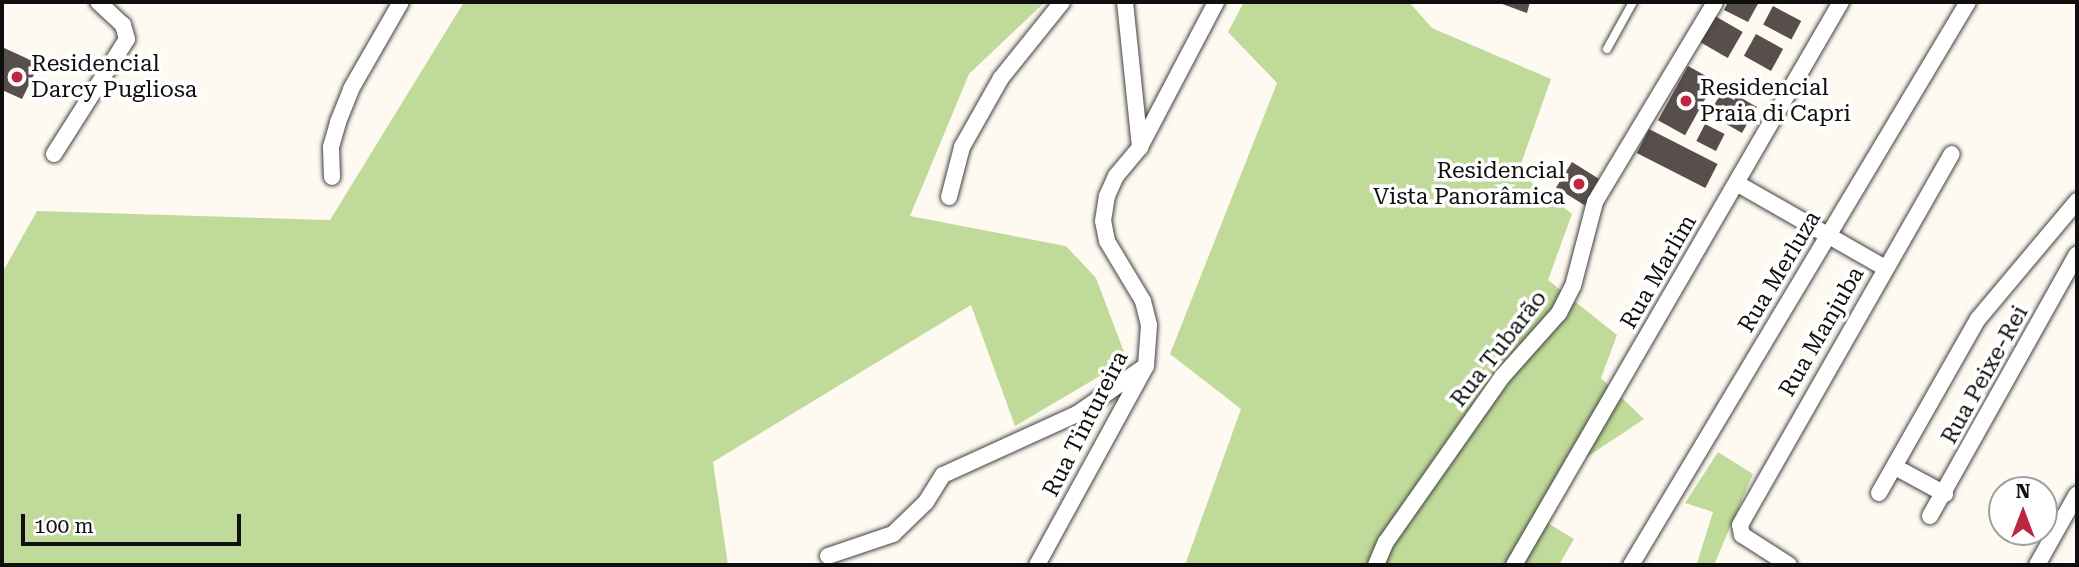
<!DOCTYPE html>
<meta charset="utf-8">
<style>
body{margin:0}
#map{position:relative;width:2079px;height:567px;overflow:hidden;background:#fffaf1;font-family:"Roboto Serif",serif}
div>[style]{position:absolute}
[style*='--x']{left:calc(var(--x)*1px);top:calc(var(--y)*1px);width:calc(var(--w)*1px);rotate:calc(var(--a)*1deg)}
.forest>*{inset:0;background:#c0da99}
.building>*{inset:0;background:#584e4b;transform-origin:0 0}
.roads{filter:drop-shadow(0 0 2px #424242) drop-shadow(0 0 2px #424242)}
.lane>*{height:8px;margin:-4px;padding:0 4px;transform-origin:4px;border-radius:4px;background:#fff}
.street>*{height:16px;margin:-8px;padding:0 8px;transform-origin:8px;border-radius:8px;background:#fff}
.dots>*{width:19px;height:19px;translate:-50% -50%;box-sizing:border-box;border:4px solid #fff;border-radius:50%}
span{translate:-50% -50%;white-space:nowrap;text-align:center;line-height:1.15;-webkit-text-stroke:7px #fff;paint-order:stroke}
.poi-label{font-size:23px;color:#0f0f0f}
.left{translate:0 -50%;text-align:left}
.right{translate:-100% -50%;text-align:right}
.street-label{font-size:23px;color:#0f0f0f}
.frame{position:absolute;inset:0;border:4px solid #0f0f0f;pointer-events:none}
.north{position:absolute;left:1988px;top:476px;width:70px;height:70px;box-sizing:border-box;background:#fff;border:2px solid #9f9f9f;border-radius:50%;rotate:0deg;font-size:19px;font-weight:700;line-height:28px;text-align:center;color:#0f0f0f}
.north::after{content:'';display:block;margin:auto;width:24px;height:32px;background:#bf2643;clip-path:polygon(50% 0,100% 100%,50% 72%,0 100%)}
.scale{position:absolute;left:21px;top:514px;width:220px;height:32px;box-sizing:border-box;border:4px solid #0f0f0f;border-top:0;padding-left:9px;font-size:21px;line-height:24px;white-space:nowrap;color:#0f0f0f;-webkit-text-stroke:5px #fff;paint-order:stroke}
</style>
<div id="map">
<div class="forest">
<i style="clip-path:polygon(464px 2px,1045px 2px,969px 74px,910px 216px,1066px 246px,1096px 278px,1127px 360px,1015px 426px,971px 305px,713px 462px,728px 565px,2px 565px,2px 273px,37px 211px,330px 220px)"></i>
<i style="clip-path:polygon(1244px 2px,1409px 2px,1432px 28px,1551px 79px,1518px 172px,1572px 214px,1548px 280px,1617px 335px,1601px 378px,1644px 419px,1557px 477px,1538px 517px,1574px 539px,1559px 565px,1185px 565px,1241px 409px,1170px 354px,1277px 83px,1228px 32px)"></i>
<i style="clip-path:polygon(1718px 452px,1753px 474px,1714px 565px,1700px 565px,1697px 563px,1713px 512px,1685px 503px)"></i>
</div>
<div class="building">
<i style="clip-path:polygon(1497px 2px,1530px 2px,1527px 13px)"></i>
<i style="clip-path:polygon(1728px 2px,1759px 2px,1748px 22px,1724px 10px)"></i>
<i style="left:1773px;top:6px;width:32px;height:21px;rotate:28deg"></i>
<i style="left:1715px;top:16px;width:32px;height:30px;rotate:30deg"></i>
<i style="left:1756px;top:34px;width:31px;height:25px;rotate:29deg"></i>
<i style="clip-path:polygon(2px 47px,39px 64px,22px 99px,2px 90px)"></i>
<i style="left:1688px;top:66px;width:31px;height:62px;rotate:29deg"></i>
<i style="left:1724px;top:88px;width:38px;height:30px;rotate:30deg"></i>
<i style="left:1705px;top:124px;width:22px;height:19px;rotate:27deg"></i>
<i style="left:1649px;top:129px;width:77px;height:27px;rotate:27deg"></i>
<i style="left:1572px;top:162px;width:34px;height:30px;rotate:32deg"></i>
</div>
<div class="roads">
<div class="lane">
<i style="--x:1607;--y:49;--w:54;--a:-61"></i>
</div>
<div class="street">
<i style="--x:1125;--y:2;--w:146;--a:84.1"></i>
<i style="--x:54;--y:154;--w:136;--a:-57.6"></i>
<i style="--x:127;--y:39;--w:15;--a:-106"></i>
<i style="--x:123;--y:25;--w:34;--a:-137"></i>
<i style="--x:332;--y:177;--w:30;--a:-92"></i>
<i style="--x:331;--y:147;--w:26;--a:-74"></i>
<i style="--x:338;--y:122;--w:35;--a:-68"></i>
<i style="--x:351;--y:89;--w:100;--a:-60.1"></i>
<i style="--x:1738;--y:184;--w:169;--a:29.7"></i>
<i style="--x:949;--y:197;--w:52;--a:-75.4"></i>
<i style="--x:962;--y:147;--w:79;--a:-60.5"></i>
<i style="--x:1001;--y:78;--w:97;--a:-51.2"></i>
<i style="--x:1895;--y:467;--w:57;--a:28.4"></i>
<i style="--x:1879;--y:493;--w:200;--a:-60.4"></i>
<i style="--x:1978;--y:319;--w:154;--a:-50"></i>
<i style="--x:1930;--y:516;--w:300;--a:-60.7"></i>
<i style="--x:828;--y:556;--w:69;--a:-18.7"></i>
<i style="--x:893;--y:534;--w:46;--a:-44.1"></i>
<i style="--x:926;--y:502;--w:32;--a:-58"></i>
<i style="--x:943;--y:475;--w:147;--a:-24.5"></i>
<i style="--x:1077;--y:414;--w:82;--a:-35"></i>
<i style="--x:1037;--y:565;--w:227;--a:-61.3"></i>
<i style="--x:1146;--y:366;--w:41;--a:-85.8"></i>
<i style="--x:1149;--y:325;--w:25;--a:-104"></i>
<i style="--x:1143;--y:301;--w:70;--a:-121"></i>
<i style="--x:1107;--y:241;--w:20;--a:-101"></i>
<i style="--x:1103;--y:221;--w:25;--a:-81"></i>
<i style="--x:1107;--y:196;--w:22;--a:-66"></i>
<i style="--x:1116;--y:176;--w:38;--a:-50"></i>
<i style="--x:1140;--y:147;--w:164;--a:-62.3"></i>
<i style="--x:1376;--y:565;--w:25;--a:-67"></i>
<i style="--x:1386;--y:542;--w:202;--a:-54.9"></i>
<i style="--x:1502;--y:377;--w:86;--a:-48.3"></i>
<i style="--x:1559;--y:313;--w:30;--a:-63"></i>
<i style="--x:1573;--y:286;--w:87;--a:-75.3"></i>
<i style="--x:1595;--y:202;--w:233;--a:-59"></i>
<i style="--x:1514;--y:565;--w:651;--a:-59.85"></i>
<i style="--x:1631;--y:565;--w:656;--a:-59.1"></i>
<i style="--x:1789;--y:565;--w:56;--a:-147.4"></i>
<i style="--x:1742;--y:535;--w:10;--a:-101"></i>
<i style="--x:1740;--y:525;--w:427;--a:-60.3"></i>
<i style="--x:2037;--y:565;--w:81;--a:-60.6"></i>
</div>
</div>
<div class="dots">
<i style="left:17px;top:77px;background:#bf2643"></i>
<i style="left:1686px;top:101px;background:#bf2643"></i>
<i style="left:1579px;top:184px;background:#bf2643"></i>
</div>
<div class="poi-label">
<span class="left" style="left:31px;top:77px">Residencial<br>Darcy Pugliosa</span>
<span class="left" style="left:1700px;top:101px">Residencial<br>Praia di Capri</span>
<span class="right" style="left:1565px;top:184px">Residencial<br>Vista Panorâmica</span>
</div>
<div class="street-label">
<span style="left:1659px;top:272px;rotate:-60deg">Rua Marlim</span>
<span style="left:1780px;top:272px;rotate:-59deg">Rua Merluza</span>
<span style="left:1822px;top:332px;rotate:-60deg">Rua Manjuba</span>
<span style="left:1499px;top:349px;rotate:-52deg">Rua Tubarão</span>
<span style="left:1985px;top:375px;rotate:-61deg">Rua Peixe-Rei</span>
<span style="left:1086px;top:424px;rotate:-63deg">Rua Tintureira</span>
</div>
<div class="frame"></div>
<div class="north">N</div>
<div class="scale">100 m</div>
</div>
